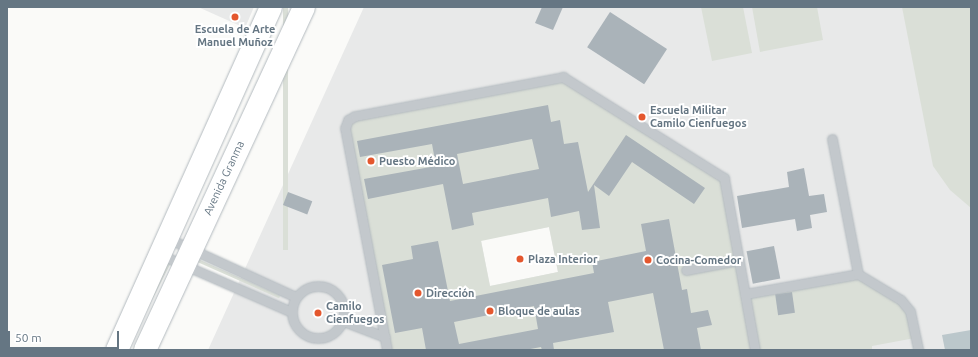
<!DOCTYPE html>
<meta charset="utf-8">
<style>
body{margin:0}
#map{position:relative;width:978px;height:357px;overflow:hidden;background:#fafaf8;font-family:Ubuntu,sans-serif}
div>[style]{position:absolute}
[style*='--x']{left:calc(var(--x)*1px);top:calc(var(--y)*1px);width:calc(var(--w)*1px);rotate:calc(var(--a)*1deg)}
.built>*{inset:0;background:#e8e9e9}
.green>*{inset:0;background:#dadfd7;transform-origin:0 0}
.water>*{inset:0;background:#bbc7cb}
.building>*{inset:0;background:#aab3b9;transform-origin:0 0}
.roads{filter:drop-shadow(0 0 1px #b3babf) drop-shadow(0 0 1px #b3babf)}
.lane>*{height:9px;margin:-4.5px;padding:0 4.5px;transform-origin:4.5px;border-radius:4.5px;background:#c3c8cc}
.lane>.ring{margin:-4.5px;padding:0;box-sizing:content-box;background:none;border:9px solid #c3c8cc;border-radius:50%}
.secondary>*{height:22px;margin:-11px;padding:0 11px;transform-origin:11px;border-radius:11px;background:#fff}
.dots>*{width:11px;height:11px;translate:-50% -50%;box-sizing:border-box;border:2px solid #fff;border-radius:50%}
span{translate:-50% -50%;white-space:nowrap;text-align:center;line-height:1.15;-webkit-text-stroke:4px #fff;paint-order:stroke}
.poi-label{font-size:11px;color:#657683;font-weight:700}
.left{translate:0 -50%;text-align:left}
.street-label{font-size:11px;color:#657683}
.frame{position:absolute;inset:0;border:8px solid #657683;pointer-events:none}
.scale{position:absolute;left:8px;top:331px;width:111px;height:18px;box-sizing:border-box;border:2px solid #657683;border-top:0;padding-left:5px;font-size:12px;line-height:14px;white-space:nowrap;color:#657683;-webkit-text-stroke:3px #fff;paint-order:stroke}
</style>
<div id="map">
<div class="built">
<i style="clip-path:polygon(198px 7px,254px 7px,245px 28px)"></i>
<i style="clip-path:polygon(evenodd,364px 7px,971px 7px,971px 350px,208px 350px,364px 7px,549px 227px,558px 272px,490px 286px,481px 240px,549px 227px)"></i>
</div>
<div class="green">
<i style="left:283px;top:7px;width:5px;height:243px"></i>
<i style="clip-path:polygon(701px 7px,743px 7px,752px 53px,712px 61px)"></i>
<i style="clip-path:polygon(752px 7px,817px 7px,823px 40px,760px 52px)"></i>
<i style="clip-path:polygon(902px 7px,971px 7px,971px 208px,950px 190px,933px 166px)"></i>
<i style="clip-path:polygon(evenodd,563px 77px,724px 178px,745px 294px,858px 274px,901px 300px,915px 338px,872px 346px,872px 350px,387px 350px,348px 120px,563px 77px,549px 227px,558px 272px,490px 286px,481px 241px,549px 227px)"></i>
<i style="left:165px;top:259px;width:7px;height:100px;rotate:27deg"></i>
<i style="left:198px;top:259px;width:90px;height:3px;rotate:24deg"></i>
</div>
<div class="water">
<i style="clip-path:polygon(971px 330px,971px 350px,945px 350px,942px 335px)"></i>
</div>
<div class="building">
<i style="clip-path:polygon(542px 7px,563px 7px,553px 30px,535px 23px)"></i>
<i style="left:610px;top:12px;width:68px;height:42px;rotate:33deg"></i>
<i style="clip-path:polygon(evenodd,548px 105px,551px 122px,560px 120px,564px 144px,578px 142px,588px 192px,626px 135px,705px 188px,694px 204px,632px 162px,609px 196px,594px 185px,600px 228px,582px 230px,579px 211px,551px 217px,548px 198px,472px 213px,474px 225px,452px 230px,443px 184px,368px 199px,364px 179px,436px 166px,432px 144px,360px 157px,357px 141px,548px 105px,532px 139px,539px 169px,463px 184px,457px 154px,532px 139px)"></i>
<i style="clip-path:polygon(804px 168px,809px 196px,824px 194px,827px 212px,810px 215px,812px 228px,797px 231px,795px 219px,742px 228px,737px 196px,789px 187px,787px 172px)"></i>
<i style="left:288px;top:192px;width:26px;height:14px;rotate:21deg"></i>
<i style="clip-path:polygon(evenodd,669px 219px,682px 290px,687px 289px,691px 313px,708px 310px,712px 325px,697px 328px,701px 350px,664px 350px,653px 293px,608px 302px,614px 332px,553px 343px,554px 350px,542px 350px,541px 347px,525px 350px,426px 350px,422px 328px,395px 333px,382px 265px,413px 259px,411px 246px,438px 241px,450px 301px,594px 273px,592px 262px,646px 251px,641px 224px,669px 219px,534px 306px,538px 329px,459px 344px,454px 322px,534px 306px)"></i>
<i style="left:774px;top:246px;width:33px;height:28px;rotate:79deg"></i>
<i style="left:792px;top:292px;width:21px;height:17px;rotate:82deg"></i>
</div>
<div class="roads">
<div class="lane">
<i style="--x:832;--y:139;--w:137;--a:79.1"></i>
<i style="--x:167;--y:238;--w:142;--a:24.6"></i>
<i style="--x:159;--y:254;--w:145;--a:23.6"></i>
<i style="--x:686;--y:270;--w:54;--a:-10.7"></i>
<i class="ring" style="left:292px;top:286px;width:43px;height:43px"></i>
<i style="--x:745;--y:294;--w:115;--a:-10"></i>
<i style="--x:858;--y:274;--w:50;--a:31.2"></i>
<i style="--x:901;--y:300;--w:14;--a:51"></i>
<i style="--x:910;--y:311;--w:40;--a:78"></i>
<i style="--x:343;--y:321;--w:45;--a:20.9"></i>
<i style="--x:387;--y:350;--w:226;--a:-100.7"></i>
<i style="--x:345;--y:128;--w:9;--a:-69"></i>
<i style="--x:348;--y:120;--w:8;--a:-30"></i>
<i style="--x:355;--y:116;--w:212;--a:-10.6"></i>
<i style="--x:563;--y:77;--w:190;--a:32.1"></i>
<i style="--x:724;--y:178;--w:175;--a:79.8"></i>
</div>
<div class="secondary">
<i style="--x:117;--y:350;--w:376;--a:-65.8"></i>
<i style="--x:145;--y:350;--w:378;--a:-65.1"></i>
</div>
</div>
<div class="dots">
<i style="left:235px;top:17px;background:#e4572e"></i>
<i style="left:642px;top:117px;background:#e4572e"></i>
<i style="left:371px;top:161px;background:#e4572e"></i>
<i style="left:520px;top:259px;background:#e4572e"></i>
<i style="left:648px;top:260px;background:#e4572e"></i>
<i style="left:418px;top:293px;background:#e4572e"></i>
<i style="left:490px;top:311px;background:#e4572e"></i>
<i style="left:318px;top:313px;background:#e4572e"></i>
</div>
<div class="poi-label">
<span style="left:235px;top:36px">Escuela de Arte<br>Manuel Muñoz</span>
<span class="left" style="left:650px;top:117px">Escuela Militar<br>Camilo Cienfuegos</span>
<span class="left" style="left:379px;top:161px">Puesto Médico</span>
<span class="left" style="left:528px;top:259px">Plaza Interior</span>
<span class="left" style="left:656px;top:260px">Cocina-Comedor</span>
<span class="left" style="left:426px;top:293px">Dirección</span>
<span class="left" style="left:326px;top:313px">Camilo<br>Cienfuegos</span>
<span class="left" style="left:498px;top:311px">Bloque de aulas</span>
</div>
<div class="street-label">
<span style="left:224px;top:178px;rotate:-65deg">Avenida Granma</span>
</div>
<div class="frame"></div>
<div class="scale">50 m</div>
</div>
